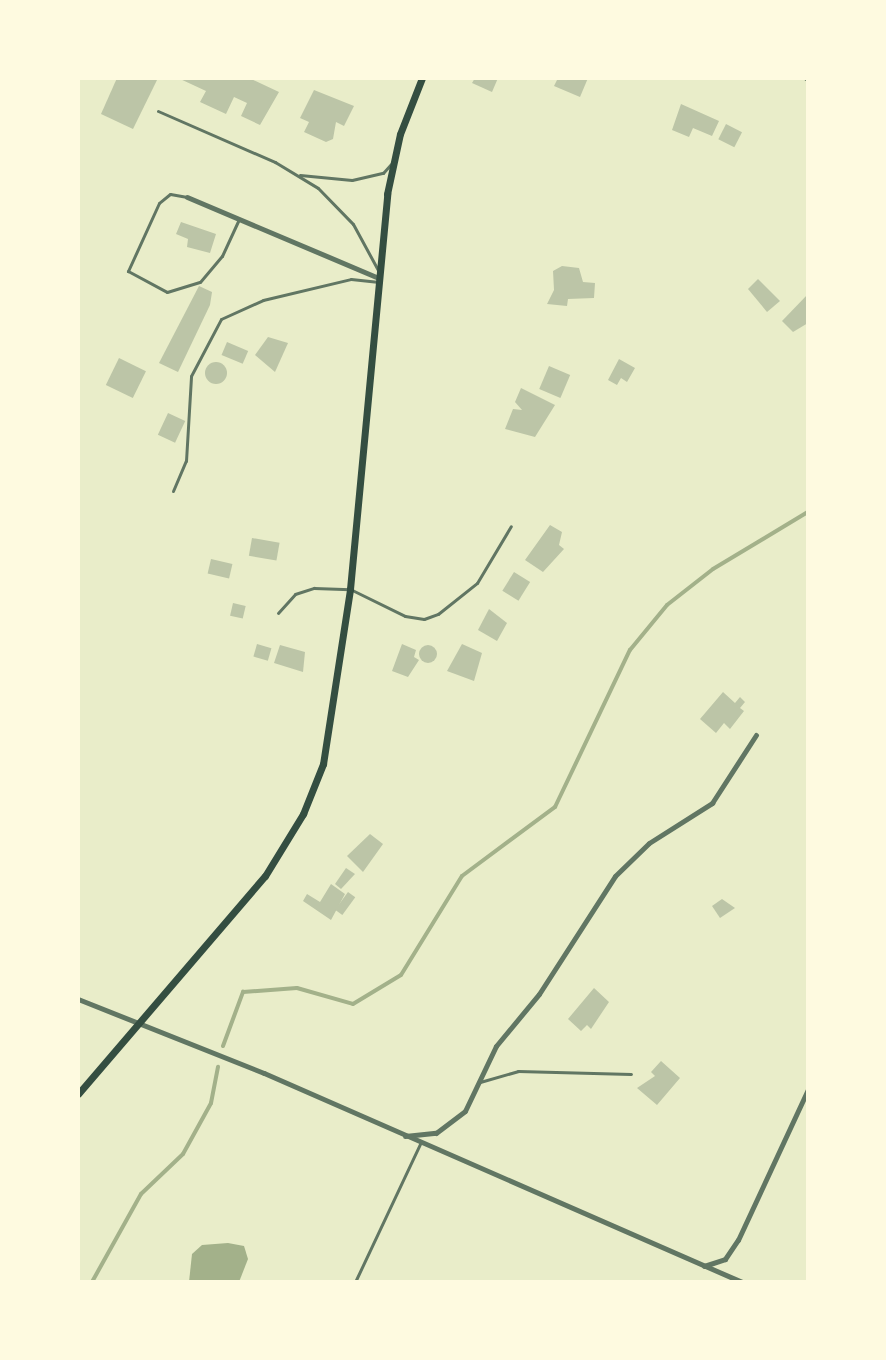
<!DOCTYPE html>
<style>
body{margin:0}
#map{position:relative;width:886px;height:1360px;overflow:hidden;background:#e9edc9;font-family:Barlow,sans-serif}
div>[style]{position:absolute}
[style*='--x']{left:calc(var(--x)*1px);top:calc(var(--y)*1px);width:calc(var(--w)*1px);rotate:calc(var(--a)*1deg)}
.water>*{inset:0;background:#a3b18a}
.stream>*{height:4px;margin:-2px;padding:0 2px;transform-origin:2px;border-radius:2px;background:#a3b18a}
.building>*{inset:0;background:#bcc5a7;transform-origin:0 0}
.round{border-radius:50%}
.service>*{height:3px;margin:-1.5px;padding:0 1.5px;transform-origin:1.5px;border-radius:1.5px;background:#617663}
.minor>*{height:5px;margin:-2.5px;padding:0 2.5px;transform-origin:2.5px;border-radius:2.5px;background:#617663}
.secondary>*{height:7px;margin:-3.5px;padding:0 3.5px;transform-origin:3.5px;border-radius:3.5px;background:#344e41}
span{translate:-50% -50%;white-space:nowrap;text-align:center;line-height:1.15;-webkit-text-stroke:7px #fefae0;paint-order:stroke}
.frame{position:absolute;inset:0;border:80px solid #fefae0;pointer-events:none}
</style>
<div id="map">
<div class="water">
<i style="clip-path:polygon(228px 1243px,244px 1246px,248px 1259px,239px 1282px,189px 1282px,192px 1254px,202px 1245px)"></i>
</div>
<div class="stream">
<i style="--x:223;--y:1046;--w:58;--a:-69.7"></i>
<i style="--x:243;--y:992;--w:54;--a:-4.2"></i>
<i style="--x:297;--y:988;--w:58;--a:15.9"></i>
<i style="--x:353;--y:1004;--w:56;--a:-31.1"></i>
<i style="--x:401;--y:975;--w:116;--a:-58.4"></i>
<i style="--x:462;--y:876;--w:116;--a:-36.6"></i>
<i style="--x:555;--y:807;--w:174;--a:-64.5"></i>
<i style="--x:630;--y:650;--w:58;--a:-50.6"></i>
<i style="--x:667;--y:605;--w:58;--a:-38"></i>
<i style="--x:713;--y:569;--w:111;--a:-31"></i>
<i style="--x:92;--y:1282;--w:101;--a:-60.9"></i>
<i style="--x:141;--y:1194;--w:58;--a:-43.6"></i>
<i style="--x:183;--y:1154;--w:58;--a:-61.2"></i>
<i style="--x:211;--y:1103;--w:37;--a:-79"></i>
</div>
<div class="building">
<i style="clip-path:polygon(117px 78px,158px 78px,133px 129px,101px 114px)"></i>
<i style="clip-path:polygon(178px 78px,249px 78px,279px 92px,260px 125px,241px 116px,247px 103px,234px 97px,226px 114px,200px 102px,206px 91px)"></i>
<i style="clip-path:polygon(475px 78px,498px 78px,492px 92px,472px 83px)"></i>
<i style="clip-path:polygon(558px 78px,588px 78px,580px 97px,554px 86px)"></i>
<i style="clip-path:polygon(314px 90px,354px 106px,344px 126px,336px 122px,333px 139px,326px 142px,304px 132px,309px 122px,300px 118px)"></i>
<i style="clip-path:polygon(681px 104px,719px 121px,712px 136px,693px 128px,689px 137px,672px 130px)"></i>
<i style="left:726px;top:124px;width:18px;height:17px;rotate:27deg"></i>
<i style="clip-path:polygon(181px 222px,216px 234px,210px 253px,187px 247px,188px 239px,176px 234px)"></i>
<i style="clip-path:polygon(562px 266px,579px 268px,583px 282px,595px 283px,594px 298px,568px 299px,567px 306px,547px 304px,554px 290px,553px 271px)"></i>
<i style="clip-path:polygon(758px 279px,780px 301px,767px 312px,748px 289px)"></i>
<i style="clip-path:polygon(199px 286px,212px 292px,210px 305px,178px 372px,159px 363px)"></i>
<i style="clip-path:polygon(808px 294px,808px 323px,793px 332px,782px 321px)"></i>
<i style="clip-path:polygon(268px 337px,288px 343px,275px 372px,255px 355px)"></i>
<i style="left:227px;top:342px;width:23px;height:14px;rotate:23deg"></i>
<i style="left:119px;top:358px;width:30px;height:30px;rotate:26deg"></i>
<i style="clip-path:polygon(619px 359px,635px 368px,627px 382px,621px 378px,617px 385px,608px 380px)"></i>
<i class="round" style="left:205px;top:362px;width:22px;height:22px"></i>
<i style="left:549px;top:366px;width:23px;height:25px;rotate:23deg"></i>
<i style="clip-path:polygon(521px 388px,555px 405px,535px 437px,505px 429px,513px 409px,522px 410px,515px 402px)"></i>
<i style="left:168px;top:413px;width:19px;height:24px;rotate:25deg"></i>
<i style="clip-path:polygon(550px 525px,562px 532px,559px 545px,564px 549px,543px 572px,525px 560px)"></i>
<i style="left:252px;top:538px;width:28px;height:18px;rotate:10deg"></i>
<i style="left:211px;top:559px;width:22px;height:15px;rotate:13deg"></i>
<i style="left:514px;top:572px;width:19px;height:22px;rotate:32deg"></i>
<i style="left:233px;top:603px;width:13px;height:13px;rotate:13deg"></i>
<i style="clip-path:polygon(489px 609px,507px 623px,497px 641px,478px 630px)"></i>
<i style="left:257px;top:644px;width:15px;height:13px;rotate:16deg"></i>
<i style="clip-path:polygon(402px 644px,416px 650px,414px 657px,419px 660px,408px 677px,392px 671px)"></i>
<i style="clip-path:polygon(462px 644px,482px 653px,474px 681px,447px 671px)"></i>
<i style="clip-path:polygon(280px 645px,305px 652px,303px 672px,274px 663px)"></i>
<i class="round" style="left:419px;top:645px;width:18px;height:18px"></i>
<i style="clip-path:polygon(723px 692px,735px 703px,740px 697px,745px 702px,740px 708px,744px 711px,730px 729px,724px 723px,716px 733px,700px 719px)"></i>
<i style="clip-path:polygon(370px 834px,383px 844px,363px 872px,347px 856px)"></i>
<i style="clip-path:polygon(346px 868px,355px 874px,341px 889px,335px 884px)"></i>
<i style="clip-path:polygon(331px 884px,345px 894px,331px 920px,303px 901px,307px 894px,320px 902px)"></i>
<i style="left:348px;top:892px;width:9px;height:22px;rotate:36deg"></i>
<i style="clip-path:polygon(722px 899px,735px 908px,720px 918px,712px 906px)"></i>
<i style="clip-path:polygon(594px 988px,609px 1002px,591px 1029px,587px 1025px,581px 1031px,568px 1019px)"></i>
<i style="clip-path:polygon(661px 1061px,680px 1078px,657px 1105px,637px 1088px,655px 1076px,651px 1072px)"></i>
</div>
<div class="service">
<i style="--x:158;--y:111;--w:128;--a:23.6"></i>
<i style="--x:275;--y:162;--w:50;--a:31.2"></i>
<i style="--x:318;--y:188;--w:50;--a:45.8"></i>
<i style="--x:353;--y:224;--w:52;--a:61.5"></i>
<i style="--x:300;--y:175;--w:52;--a:5.5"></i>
<i style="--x:352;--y:180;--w:32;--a:-13"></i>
<i style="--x:383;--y:173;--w:12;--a:-48"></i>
<i style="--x:187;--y:197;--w:17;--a:-170"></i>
<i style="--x:170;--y:194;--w:14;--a:141"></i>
<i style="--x:159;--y:203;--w:75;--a:114.5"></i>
<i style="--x:128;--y:271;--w:44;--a:28.3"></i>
<i style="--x:167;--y:292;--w:34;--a:-17"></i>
<i style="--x:200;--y:282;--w:34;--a:-50"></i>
<i style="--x:222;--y:256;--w:41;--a:-65.3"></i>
<i style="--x:173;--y:491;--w:33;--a:-67"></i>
<i style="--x:186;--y:461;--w:85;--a:-86.6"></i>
<i style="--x:191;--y:376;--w:64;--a:-62.2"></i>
<i style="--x:221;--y:319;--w:46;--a:-24.3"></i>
<i style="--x:263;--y:300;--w:90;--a:-13.4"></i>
<i style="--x:351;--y:279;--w:28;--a:6"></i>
<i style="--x:278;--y:613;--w:25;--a:-48"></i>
<i style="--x:295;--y:594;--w:20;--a:-18"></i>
<i style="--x:314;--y:588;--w:36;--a:2"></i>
<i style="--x:350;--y:589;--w:61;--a:26.1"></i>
<i style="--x:405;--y:616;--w:19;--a:9"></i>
<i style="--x:424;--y:619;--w:15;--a:-20"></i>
<i style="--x:438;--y:614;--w:50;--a:-38.5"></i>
<i style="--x:477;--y:583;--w:66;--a:-59.2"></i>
<i style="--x:480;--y:1082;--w:40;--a:-16"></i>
<i style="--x:518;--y:1071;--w:113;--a:1.5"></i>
<i style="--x:355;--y:1282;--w:153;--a:-64.8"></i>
</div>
<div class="minor">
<i style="--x:806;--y:78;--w:2;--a:27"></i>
<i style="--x:187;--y:197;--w:208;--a:22.9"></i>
<i style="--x:78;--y:999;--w:200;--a:21.7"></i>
<i style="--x:264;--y:1073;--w:522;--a:23.62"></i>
<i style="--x:405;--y:1136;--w:31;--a:-6"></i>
<i style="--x:436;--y:1133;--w:36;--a:-37"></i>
<i style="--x:465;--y:1111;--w:72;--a:-64.5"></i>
<i style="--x:496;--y:1046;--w:67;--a:-50.4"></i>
<i style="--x:539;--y:994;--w:140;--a:-57.2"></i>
<i style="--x:615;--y:876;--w:47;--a:-44.1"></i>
<i style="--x:649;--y:843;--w:75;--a:-32.4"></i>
<i style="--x:712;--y:803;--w:81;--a:-57.1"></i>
<i style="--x:704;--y:1266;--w:22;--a:-18"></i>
<i style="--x:725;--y:1259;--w:23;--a:-56"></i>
<i style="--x:738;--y:1240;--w:166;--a:-65.1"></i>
</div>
<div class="secondary">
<i style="--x:78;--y:1094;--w:287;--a:-49.4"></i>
<i style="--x:265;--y:876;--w:73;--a:-58.5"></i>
<i style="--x:303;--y:814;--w:54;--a:-68.2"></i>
<i style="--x:323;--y:764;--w:177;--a:-81.2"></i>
<i style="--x:350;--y:589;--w:397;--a:-84.6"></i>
<i style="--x:387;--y:194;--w:61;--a:-77.8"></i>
<i style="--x:400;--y:134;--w:60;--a:-68.6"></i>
</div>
<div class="frame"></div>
</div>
